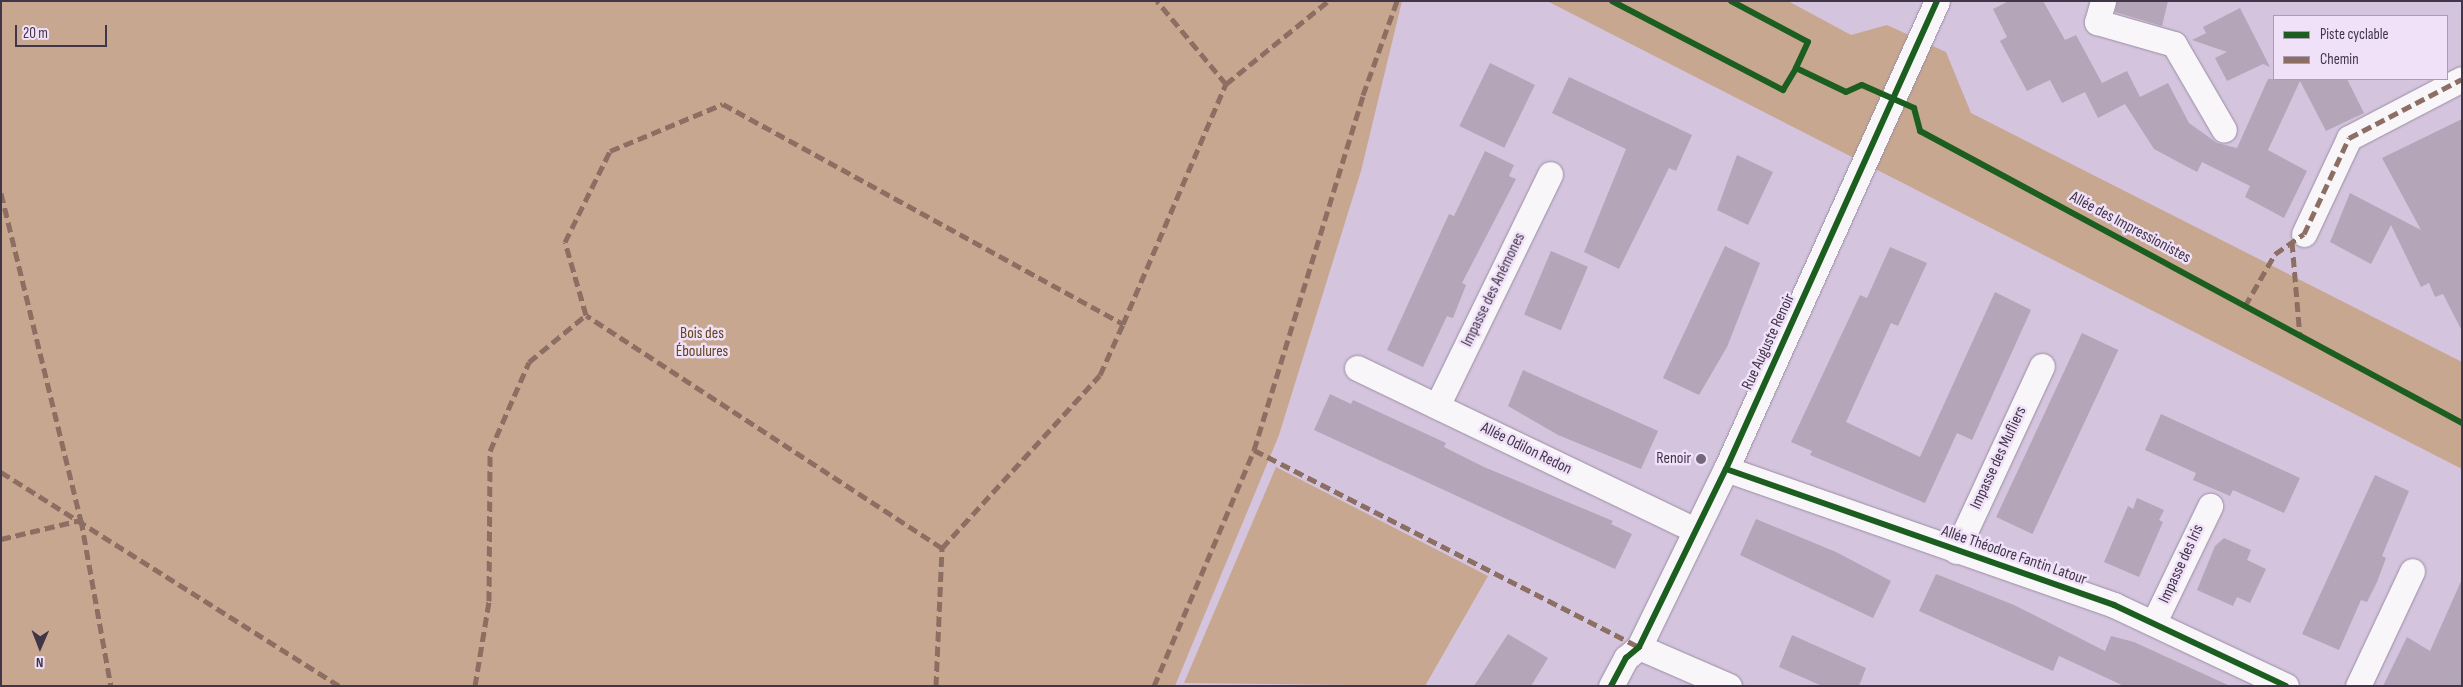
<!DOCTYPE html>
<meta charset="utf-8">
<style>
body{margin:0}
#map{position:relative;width:2463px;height:687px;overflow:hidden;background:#d4c4de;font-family:"Sofia Sans Condensed",sans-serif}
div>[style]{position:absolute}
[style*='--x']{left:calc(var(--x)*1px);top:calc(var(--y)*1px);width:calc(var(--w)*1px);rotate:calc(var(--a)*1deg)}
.green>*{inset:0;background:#c8a790}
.building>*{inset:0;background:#b5a5b8;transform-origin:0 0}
.roads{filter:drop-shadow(0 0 1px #9a8ea2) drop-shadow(0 0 1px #9a8ea2)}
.street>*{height:25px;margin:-12.5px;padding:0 12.5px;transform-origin:12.5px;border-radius:12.5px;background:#f9f6fa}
.quiet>*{height:5px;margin-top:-2.5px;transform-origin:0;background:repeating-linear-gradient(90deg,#8d6e63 0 10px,transparent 0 15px)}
.cycleway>*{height:6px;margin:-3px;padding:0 3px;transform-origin:3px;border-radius:3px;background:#1b5e20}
.dots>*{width:14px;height:14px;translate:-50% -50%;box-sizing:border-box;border:2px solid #f0e1f9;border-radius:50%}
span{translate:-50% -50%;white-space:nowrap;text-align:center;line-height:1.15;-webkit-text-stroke:5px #f0e1f9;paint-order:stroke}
.street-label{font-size:16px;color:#413548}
.park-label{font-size:16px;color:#624418}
.poi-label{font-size:16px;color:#413548}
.right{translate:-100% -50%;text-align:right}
.frame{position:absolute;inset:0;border:2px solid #413548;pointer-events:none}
.legend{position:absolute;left:2273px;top:15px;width:175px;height:65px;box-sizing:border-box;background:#f0e1f9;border:1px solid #aa9cb2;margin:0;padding:6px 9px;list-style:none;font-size:15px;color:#413548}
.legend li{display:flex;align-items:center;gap:10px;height:25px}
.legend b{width:25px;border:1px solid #aa9cb2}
.north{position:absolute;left:15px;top:622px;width:50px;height:50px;-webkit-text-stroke:4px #f0e1f9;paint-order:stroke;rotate:181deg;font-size:14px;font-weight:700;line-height:20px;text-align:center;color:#413548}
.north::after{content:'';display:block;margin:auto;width:18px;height:22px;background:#413548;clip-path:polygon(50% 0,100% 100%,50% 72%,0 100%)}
.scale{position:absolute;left:15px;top:25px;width:92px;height:22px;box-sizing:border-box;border:2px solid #413548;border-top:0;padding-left:6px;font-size:15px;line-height:18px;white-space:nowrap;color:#413548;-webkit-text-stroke:4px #f0e1f9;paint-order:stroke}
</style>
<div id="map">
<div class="green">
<i style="clip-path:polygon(1px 1px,1402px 1px,1361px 171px,1279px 435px,1175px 686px,1px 686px)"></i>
<i style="clip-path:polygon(1547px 1px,1788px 1px,1851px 35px,1887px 25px,1946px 52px,1971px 113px,2462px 362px,2462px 469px)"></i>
<i style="clip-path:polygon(1276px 467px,1488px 576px,1425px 686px,1184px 683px)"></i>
</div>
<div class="building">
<i style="clip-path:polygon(2009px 1px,2043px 1px,2065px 40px,2076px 35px,2102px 83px,2127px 71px,2140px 97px,2168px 83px,2189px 123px,2217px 143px,2237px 148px,2268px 79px,2347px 79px,2364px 113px,2326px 131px,2300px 81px,2268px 150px,2307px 171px,2284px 218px,2245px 197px,2250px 186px,2202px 162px,2197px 172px,2154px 149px,2125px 104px,2098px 118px,2085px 92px,2062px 103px,2050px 80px,2027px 91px,2000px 41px,2007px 37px,1993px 9px)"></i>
<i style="clip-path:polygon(2117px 1px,2168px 1px,2162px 26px,2115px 12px)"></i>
<i style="clip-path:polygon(2240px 8px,2270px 67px,2263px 64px,2227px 81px,2215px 58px,2227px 52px,2192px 40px,2206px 33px,2203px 27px)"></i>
<i style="left:1490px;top:63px;width:50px;height:70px;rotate:26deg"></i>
<i style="clip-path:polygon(1569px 77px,1692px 135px,1676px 171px,1669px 168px,1619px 269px,1584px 252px,1626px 149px,1552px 113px)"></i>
<i style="clip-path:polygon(2462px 119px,2462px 331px,2443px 294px,2435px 297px,2429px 283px,2421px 287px,2391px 225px,2371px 264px,2330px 242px,2350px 193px,2421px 230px,2382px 158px)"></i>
<i style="clip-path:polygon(1485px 151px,1514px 165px,1509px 176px,1516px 179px,1462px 283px,1466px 285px,1453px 318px,1447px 316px,1423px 367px,1387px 350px,1449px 214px,1454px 216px)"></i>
<i style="clip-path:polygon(1737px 155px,1773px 172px,1748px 225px,1717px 210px)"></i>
<i style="clip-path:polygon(1725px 246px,1760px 263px,1727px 347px,1699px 395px,1663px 378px)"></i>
<i style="clip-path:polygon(1890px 247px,1927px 263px,1898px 326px,1891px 323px,1846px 422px,1920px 457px,1995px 292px,2031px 310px,1972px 440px,1957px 433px,1925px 503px,1810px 455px,1812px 451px,1791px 442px,1860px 295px,1867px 298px)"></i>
<i style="left:1551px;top:251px;width:40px;height:69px;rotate:23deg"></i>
<i style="left:2082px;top:333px;width:40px;height:203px;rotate:25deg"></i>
<i style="clip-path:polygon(1523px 370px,1658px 431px,1641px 469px,1558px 435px,1508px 406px)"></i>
<i style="clip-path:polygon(1330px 394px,1351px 404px,1353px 400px,1446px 443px,1444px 447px,1484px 467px,1613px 521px,1611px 524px,1632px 534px,1615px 569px,1314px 430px)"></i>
<i style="clip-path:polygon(2161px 414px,2300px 478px,2284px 513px,2233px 490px,2230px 496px,2193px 480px,2196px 473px,2145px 450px)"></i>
<i style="clip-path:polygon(2375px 475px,2409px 491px,2382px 556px,2386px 558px,2377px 582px,2367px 602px,2361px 600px,2339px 650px,2302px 634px)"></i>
<i style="clip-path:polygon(2137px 498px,2164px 510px,2159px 520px,2163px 522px,2139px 577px,2104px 562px,2128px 506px,2133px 509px)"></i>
<i style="clip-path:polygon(1756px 519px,1836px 552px,1891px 581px,1873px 618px,1740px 555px)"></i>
<i style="clip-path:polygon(2224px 538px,2251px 550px,2247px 560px,2266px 569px,2250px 603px,2237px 597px,2233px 606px,2197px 590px,2215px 546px)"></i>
<i style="clip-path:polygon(1936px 574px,2014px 605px,2105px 651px,2111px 636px,2134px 642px,2230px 686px,2124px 686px,2059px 656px,2053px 671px,1919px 611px)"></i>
<i style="clip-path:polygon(2462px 579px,2462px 686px,2383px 686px,2407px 637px,2430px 651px)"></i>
<i style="clip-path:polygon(1508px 634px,1548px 658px,1531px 686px,1474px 686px)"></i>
<i style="clip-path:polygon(1792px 635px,1866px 668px,1859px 686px,1822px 686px,1779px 667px)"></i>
</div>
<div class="roads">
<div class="street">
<i style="--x:2103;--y:1;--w:22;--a:106"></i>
<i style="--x:2097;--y:22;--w:80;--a:15.9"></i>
<i style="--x:2174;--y:44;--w:99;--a:59.8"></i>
<i style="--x:2304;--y:234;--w:106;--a:-64.9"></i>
<i style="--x:2349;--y:138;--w:127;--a:-27.6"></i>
<i style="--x:1357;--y:368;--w:375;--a:25.6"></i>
<i style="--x:1437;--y:406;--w:258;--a:-64"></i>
<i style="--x:1726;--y:469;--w:411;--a:19.3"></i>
<i style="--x:2114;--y:605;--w:190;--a:25.2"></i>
<i style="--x:1956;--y:551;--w:204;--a:-65.1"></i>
<i style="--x:2154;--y:622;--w:129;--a:-64.2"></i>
<i style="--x:1639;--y:647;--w:98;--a:23.4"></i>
<i style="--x:1611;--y:686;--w:32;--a:-62"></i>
<i style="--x:1626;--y:658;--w:17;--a:-40"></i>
<i style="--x:1639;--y:647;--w:198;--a:-64"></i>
<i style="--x:1726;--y:469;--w:513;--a:-65.73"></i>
<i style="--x:2358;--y:686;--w:127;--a:-64.8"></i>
</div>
</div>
<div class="quiet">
<i style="--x:1226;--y:84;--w:132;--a:-39.1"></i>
<i style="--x:1;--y:193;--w:337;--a:76.3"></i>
<i style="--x:81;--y:520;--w:169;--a:79.8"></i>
<i style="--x:2292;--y:242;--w:95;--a:85.2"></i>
<i style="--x:2245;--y:306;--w:60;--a:-60"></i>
<i style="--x:2275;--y:254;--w:35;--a:-35"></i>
<i style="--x:2304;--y:234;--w:106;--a:-64.9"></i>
<i style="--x:2349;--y:138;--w:127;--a:-27.6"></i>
<i style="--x:1254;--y:450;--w:432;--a:27.1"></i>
<i style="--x:1;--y:472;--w:401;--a:32.3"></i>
<i style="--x:1;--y:539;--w:82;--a:-13.4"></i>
<i style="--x:942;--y:548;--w:234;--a:-47.6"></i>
<i style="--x:1100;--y:375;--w:56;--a:-65.7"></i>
<i style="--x:475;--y:686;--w:86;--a:-80.6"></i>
<i style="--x:489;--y:601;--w:150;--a:-89.6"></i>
<i style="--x:490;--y:451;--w:97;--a:-66.3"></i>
<i style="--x:529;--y:362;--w:74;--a:-39.5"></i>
<i style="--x:936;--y:686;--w:138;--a:-87.5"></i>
<i style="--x:942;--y:548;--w:425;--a:-146.8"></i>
<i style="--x:586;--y:315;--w:76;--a:-106"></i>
<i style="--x:565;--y:242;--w:102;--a:-63.7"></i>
<i style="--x:610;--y:151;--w:122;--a:-22.6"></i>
<i style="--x:723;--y:104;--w:457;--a:28.8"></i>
<i style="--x:1123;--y:324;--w:261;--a:-66.8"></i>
<i style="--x:1226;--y:84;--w:108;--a:-129.7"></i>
<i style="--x:1154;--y:686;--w:256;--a:-67"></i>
<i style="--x:1254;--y:450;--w:371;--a:-72.9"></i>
<i style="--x:1363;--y:95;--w:100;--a:-70.1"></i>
</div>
<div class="cycleway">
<i style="--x:1612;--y:1;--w:193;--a:27.5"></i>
<i style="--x:1783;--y:90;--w:26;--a:-59"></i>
<i style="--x:1731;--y:1;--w:87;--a:28"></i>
<i style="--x:1808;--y:42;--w:29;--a:115"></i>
<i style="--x:1796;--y:68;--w:55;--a:25.6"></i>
<i style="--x:1846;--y:92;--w:17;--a:-24"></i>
<i style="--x:1862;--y:85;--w:57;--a:23.9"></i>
<i style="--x:1914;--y:108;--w:24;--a:75"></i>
<i style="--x:1920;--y:131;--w:616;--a:28.31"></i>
<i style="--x:1726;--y:469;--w:411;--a:19.3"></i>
<i style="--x:2114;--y:605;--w:190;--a:25.2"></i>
<i style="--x:1611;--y:686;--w:32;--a:-62"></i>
<i style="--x:1626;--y:658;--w:17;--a:-40"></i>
<i style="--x:1639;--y:647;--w:198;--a:-64"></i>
<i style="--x:1726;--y:469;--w:513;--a:-65.73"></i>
</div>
<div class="dots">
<i style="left:1701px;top:459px;background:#74677c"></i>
</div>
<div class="street-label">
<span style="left:2130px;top:228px;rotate:28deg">Allée des Impressionistes</span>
<span style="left:1494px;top:290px;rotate:-64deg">Impasse des Anémones</span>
<span style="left:1769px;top:342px;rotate:-65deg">Rue Auguste Renoir</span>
<span style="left:1526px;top:449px;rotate:26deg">Allée Odilon Redon</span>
<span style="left:1999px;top:458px;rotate:-65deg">Impasse des Mufliers</span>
<span style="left:2014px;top:556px;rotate:19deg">Allée Théodore Fantin Latour</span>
<span style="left:2182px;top:564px;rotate:-65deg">Impasse des Iris</span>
</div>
<div class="park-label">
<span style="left:702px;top:343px">Bois des<br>Éboulures</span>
</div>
<div class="poi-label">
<span class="right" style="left:1691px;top:459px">Renoir</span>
</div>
<div class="frame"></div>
<ul class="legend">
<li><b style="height:6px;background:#1b5e20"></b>Piste cyclable</li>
<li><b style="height:6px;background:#8d6e63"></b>Chemin</li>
</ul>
<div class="north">N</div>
<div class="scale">20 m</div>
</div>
